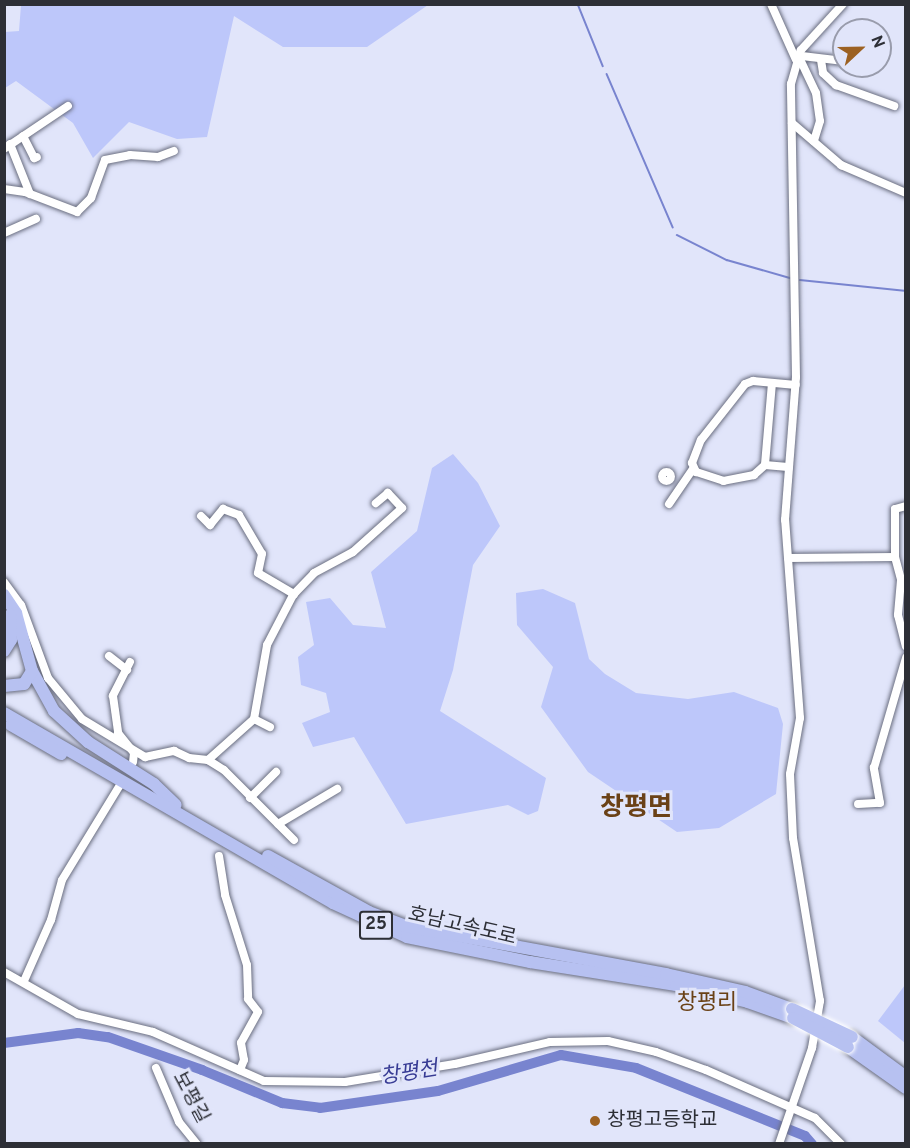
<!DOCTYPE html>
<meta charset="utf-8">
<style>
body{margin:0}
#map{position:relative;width:910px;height:1148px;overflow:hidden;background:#e1e5fa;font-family:Overpass,"Noto Sans KR",sans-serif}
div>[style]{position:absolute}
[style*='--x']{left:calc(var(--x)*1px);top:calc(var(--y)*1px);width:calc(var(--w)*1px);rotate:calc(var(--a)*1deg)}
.green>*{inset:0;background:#bdc7fa}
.stream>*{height:1.5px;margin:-0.75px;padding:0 0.75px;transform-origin:0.75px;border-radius:0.75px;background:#7884cf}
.river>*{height:10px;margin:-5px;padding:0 5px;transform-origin:5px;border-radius:5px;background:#7884cf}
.roads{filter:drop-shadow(0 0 2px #6a6e80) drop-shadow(0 0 2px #6a6e80)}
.minor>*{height:8px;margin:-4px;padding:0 4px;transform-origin:4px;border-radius:4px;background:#fff}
.minor>.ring{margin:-4px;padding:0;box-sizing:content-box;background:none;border:8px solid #fff;border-radius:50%}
.highway>*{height:12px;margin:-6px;padding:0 6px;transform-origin:6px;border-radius:6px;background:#b7c1f1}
.bridges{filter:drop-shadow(0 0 2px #fff) drop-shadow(0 0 2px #fff)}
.highway-bridge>*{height:12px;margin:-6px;padding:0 6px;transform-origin:6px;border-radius:6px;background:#b7c1f1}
.dots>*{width:16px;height:16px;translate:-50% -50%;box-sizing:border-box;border:3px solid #e1e5fa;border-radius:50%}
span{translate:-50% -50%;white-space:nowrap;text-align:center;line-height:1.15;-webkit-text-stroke:6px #e1e5fa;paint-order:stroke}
.shield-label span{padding:2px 4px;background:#e1e5fa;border:2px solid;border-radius:4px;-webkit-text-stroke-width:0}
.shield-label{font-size:18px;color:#2d2f36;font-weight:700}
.street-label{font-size:20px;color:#2d2f36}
.poi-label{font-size:20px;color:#2d2f36}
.left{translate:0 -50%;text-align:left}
.water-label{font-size:21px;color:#373b94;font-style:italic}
.quarter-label{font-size:22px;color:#6a4116}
.district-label{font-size:26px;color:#6a4116;font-weight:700}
.frame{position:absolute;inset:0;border:6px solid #2d2f36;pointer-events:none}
.north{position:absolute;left:832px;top:18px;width:60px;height:60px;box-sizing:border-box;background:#e1e5fa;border:2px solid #999cac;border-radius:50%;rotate:68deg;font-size:16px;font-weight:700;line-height:24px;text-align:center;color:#2d2f36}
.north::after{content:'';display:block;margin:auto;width:21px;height:27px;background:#9c6122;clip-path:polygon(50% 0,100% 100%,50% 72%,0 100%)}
</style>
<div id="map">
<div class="green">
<i style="clip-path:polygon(21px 5px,428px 5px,367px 47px,283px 47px,234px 16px,207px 137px,177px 139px,129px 122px,93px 158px,73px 123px,16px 81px,5px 88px,5px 32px,19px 31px)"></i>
<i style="clip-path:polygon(453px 454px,478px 483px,500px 526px,473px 565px,453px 670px,440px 711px,546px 778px,538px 811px,528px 815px,508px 805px,406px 824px,354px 737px,313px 747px,302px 723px,330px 712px,326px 693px,301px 685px,298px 657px,314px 645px,306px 602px,330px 598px,353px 625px,386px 628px,371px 572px,417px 531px,432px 468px)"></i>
<i style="clip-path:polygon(543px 589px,575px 603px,589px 659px,605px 674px,636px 693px,688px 699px,734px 692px,778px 708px,783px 724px,776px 794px,719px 828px,677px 832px,588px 772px,541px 707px,553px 667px,517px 625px,516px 593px)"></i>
<i style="clip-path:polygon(905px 985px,905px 1043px,878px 1021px)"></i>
</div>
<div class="stream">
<i style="--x:578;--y:4;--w:67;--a:68"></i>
<i style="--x:607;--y:74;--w:167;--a:66.7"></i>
<i style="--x:677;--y:235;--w:56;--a:26.6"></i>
<i style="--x:727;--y:260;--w:66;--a:15.9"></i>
<i style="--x:800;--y:280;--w:107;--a:5.9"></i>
</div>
<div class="river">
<i style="--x:4;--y:1043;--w:75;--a:-7.7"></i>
<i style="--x:78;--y:1033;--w:30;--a:8"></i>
<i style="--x:108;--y:1037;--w:100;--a:19.3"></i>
<i style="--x:202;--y:1070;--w:87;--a:22.4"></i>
<i style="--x:282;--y:1103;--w:38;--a:7"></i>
<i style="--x:320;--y:1108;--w:119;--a:-8.2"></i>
<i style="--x:438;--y:1091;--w:128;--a:-16.3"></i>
<i style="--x:561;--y:1055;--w:76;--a:9.8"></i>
<i style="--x:636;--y:1068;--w:182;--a:21.9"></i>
<i style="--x:805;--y:1136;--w:11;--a:49"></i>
</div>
<div class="roads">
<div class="minor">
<i style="--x:771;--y:4;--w:61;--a:65.9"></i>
<i style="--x:798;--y:55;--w:42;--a:64.7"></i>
<i style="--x:816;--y:93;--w:28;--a:82"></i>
<i style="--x:820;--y:121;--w:21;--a:107"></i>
<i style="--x:802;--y:56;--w:42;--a:6.8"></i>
<i style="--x:821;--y:60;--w:13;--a:81"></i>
<i style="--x:823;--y:73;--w:18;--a:43"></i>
<i style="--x:836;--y:85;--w:62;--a:19.9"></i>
<i style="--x:792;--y:123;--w:65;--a:40.6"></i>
<i style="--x:841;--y:165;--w:71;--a:23.3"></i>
<i style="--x:23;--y:136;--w:25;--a:63"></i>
<i style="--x:34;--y:158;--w:3;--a:-18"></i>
<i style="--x:10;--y:144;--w:54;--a:68.2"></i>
<i style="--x:4;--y:149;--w:77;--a:-33.9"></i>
<i style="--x:4;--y:189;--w:21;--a:8"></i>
<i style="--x:25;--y:192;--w:56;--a:21"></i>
<i style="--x:77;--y:212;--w:20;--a:-45"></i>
<i style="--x:91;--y:198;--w:40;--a:-69.8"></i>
<i style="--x:105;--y:160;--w:25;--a:-11"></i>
<i style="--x:130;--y:155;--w:28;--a:4"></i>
<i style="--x:158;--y:157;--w:17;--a:-21"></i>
<i style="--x:4;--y:233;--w:35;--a:-24"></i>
<i style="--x:772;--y:383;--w:82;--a:94.9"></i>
<i style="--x:765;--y:465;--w:23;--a:5"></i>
<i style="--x:765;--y:465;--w:15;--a:138"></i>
<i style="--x:754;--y:475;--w:31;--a:169"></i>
<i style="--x:724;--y:481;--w:29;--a:-162"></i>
<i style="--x:696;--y:472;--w:10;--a:-114"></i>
<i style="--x:692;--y:463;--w:25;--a:-69"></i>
<i style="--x:701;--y:440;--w:71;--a:-51.8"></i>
<i style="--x:745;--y:384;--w:9;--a:-21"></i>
<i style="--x:753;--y:381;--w:43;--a:5.3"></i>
<i class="ring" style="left:661.5px;top:471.5px;width:1px;height:1px"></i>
<i style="--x:669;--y:504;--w:42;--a:-55.6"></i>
<i style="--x:201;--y:516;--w:13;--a:45"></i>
<i style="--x:210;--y:525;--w:21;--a:-51"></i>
<i style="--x:223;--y:509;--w:17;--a:21"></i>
<i style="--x:239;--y:515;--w:45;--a:59.5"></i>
<i style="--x:262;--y:554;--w:19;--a:102"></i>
<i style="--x:258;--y:573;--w:42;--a:30.3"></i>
<i style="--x:895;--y:557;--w:48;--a:-90"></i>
<i style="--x:895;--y:509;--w:11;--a:-15"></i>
<i style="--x:788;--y:558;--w:107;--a:-0.5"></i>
<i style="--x:895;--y:557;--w:24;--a:75"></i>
<i style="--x:901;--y:580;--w:35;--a:95"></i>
<i style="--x:898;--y:615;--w:32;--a:76"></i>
<i style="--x:4;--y:582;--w:29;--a:54"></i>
<i style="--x:21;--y:605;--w:78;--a:69.7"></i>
<i style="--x:48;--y:678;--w:53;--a:50.3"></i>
<i style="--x:82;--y:719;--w:74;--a:31.1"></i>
<i style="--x:145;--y:757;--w:30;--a:-12"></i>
<i style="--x:174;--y:751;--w:17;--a:25"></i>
<i style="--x:189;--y:758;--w:19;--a:6"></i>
<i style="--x:208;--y:760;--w:19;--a:32"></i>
<i style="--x:224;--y:770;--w:99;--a:45"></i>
<i style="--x:109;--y:656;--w:23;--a:38"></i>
<i style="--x:130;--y:662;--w:38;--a:117"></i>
<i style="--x:113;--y:696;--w:37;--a:82"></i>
<i style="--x:118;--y:733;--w:26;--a:51"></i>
<i style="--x:134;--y:753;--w:9;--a:96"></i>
<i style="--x:254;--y:719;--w:75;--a:-80"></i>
<i style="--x:267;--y:645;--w:56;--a:-62.5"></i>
<i style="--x:293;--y:595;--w:30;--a:-46"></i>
<i style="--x:314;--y:573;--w:44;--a:-28.3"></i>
<i style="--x:353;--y:552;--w:66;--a:-41.9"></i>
<i style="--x:402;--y:508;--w:21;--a:-133"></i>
<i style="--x:388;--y:493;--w:16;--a:140"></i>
<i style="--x:208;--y:760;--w:62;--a:-41.7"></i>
<i style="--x:254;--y:719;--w:18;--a:27"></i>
<i style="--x:250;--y:798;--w:37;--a:-45"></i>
<i style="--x:858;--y:804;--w:22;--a:-3"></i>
<i style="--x:880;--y:803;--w:36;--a:-100"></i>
<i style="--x:874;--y:768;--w:115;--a:-73.8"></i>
<i style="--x:278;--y:824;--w:69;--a:-30.7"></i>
<i style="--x:219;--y:856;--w:39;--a:81"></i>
<i style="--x:225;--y:895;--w:73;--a:72.6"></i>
<i style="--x:247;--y:965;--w:34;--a:88"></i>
<i style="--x:248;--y:999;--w:16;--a:52"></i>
<i style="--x:258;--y:1012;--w:35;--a:119"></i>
<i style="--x:241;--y:1043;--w:17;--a:80"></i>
<i style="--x:244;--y:1060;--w:11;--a:112"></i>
<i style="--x:4;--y:972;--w:85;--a:29.6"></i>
<i style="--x:78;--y:1014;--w:77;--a:13.5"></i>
<i style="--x:153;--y:1032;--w:121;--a:23.8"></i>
<i style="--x:264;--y:1081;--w:81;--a:0.7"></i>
<i style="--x:345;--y:1082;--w:111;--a:-9.3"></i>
<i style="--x:455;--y:1064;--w:98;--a:-13"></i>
<i style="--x:550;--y:1042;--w:58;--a:-1"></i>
<i style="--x:608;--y:1041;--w:49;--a:12.9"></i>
<i style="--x:656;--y:1052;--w:53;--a:19.8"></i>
<i style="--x:706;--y:1070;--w:119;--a:23.8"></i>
<i style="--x:815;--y:1118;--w:37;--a:45"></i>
<i style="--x:24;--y:981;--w:67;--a:-66.1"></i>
<i style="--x:51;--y:920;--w:41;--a:-74.6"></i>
<i style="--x:62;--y:880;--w:111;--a:-58.6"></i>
<i style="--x:156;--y:1068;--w:59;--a:66.9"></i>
<i style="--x:179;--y:1122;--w:28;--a:51"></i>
<i style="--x:779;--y:1144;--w:102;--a:-71"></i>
<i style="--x:812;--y:1048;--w:48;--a:-80.3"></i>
<i style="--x:820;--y:1001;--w:165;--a:-99.4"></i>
<i style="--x:793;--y:838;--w:64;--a:-92.7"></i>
<i style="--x:790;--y:774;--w:57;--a:-79.9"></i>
<i style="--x:800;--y:718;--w:199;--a:-94.3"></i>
<i style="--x:785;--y:520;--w:143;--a:-85.6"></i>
<i style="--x:796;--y:377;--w:293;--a:-91"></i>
<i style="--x:791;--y:84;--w:35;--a:-74"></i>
<i style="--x:801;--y:50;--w:62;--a:-47.6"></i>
</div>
<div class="highway">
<i style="--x:4;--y:595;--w:22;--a:56"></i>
<i style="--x:16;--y:613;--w:60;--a:74.6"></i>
<i style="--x:32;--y:671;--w:46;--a:61.2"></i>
<i style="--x:54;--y:711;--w:46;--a:42.4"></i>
<i style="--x:88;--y:742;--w:78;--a:32.5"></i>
<i style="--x:154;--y:784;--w:30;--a:44"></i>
<i style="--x:4;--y:651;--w:13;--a:-58"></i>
<i style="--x:11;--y:640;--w:25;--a:-92"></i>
<i style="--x:4;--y:686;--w:20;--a:-6"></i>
<i style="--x:24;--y:684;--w:15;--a:-58"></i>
<i style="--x:4;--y:713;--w:380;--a:30"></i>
<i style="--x:333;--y:903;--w:81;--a:24.7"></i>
<i style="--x:407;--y:937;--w:126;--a:11.5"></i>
<i style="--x:530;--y:962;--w:148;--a:9"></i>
<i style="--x:676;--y:985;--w:74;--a:13.3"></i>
<i style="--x:748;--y:1002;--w:48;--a:19.6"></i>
<i style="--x:11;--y:725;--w:58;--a:30.1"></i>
<i style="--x:268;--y:856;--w:115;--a:29"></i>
<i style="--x:369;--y:912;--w:39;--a:21"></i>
<i style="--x:405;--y:926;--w:265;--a:10.4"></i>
<i style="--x:666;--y:974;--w:81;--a:12.8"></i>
<i style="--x:745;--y:992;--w:50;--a:19.9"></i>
<i style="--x:852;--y:1037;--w:67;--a:36.5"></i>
<i style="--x:848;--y:1047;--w:71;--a:35.3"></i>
</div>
</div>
<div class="bridges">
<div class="highway-bridge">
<i style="--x:792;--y:1009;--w:66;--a:25"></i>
<i style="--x:793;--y:1018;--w:62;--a:27.8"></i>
</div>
</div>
<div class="dots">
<i style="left:595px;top:1121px;background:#9c6122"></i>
</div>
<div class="shield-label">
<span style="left:376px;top:925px">25</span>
</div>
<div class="street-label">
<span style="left:462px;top:927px;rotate:13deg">호남고속도로</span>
<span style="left:190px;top:1098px;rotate:62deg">보평길</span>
</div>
<div class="poi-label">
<span class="left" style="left:607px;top:1121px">창평고등학교</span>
</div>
<div class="water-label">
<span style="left:409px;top:1074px;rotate:-9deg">창평천</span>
</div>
<div class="quarter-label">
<span style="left:707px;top:1004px">창평리</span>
</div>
<div class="district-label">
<span style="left:636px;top:809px">창평면</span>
</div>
<div class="frame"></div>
<div class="north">N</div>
</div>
